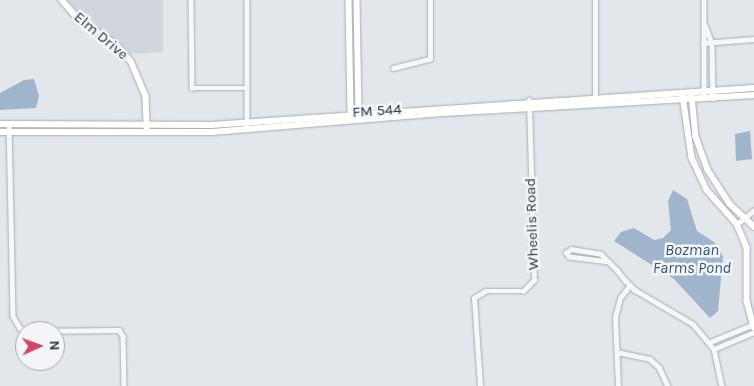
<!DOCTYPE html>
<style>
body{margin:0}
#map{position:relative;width:754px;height:386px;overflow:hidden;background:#e3e6eb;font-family:Karla,sans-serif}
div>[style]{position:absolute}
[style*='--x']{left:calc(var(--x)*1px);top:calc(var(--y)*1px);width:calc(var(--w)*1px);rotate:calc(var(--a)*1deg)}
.built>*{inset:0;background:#d1d6dd}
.water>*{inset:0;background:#9eb5cb}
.roads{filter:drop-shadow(0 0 1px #a8adb5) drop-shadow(0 0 1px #a8adb5)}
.street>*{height:4.5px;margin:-2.25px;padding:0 2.25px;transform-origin:2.25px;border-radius:2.25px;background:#f6f7f9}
.secondary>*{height:5.5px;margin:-2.75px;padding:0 2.75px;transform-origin:2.75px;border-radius:2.75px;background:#fff}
span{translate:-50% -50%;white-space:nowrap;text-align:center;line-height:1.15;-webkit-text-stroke:5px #f3f5f8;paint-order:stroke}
.street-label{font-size:15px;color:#2b3543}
.water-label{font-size:16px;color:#345578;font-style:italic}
.north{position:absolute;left:15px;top:321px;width:50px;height:50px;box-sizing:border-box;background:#f3f5f8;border:1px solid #a3a8b0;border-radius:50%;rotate:88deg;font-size:14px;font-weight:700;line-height:20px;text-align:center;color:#2b3543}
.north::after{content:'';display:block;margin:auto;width:18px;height:22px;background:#cf4962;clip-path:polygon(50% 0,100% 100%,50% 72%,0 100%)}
</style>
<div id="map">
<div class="built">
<i style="clip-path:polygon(67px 0,163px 0,163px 52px,131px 54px,90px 24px)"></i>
</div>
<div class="water">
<i style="clip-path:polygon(34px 79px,39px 96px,36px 108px,0 110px,0 93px,24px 80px)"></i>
<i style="clip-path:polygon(750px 131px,752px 159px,736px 161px,735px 134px)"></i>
<i style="clip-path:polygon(673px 190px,687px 199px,697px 231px,714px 242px,723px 256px,718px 311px,710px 318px,674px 279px,614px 241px,621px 232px,634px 228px,654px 240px,663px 238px,671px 230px,668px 201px)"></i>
</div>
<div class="roads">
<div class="street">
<i style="--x:191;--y:0;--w:88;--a:89.3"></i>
<i style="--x:192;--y:88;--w:55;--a:0"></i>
<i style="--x:247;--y:0;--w:124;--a:90"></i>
<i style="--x:704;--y:0;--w:94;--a:90"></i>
<i style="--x:705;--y:25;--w:19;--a:69"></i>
<i style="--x:712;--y:43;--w:55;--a:89"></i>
<i style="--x:703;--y:43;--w:51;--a:-4.5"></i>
<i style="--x:393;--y:68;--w:38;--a:-14"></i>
<i style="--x:430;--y:59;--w:59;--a:-90"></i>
<i style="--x:595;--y:101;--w:101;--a:-90"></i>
<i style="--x:9;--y:124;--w:192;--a:88.8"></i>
<i style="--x:13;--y:316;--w:14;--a:60"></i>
<i style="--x:20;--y:328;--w:9;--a:21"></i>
<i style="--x:28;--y:331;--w:91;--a:-0.6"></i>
<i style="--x:119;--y:330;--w:7;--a:56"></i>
<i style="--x:123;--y:336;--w:50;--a:88.9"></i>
<i style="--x:737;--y:224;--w:22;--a:-39"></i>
<i style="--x:609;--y:262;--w:40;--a:-172.9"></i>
<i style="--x:569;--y:257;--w:5;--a:-127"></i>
<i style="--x:566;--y:253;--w:6;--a:-39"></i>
<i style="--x:571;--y:249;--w:30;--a:9"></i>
<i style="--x:601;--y:254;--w:23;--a:45"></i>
<i style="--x:617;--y:270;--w:13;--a:51"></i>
<i style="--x:625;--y:280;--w:14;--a:45"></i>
<i style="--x:635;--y:290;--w:67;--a:30.4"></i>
<i style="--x:693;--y:324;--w:33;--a:50"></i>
<i style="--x:714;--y:349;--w:38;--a:78"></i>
<i style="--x:710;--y:342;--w:48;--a:-22.2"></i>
<i style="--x:714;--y:349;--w:43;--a:-23"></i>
<i style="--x:617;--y:352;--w:34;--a:12"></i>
<i style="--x:650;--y:359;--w:12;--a:42"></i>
<i style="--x:659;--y:367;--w:21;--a:65"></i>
<i style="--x:480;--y:386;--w:88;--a:-93.9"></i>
<i style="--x:474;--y:298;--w:13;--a:-32"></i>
<i style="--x:485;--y:291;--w:38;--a:0"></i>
<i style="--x:523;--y:291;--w:16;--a:-45"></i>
<i style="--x:534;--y:280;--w:180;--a:-91.6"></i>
<i style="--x:618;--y:386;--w:69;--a:-92.5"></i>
<i style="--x:615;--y:317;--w:20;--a:-75"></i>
<i style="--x:620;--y:298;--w:16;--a:-52"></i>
</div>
<div class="secondary">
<i style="--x:62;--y:0;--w:29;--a:49"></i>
<i style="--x:81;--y:22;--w:41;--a:32.2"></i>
<i style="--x:116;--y:44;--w:23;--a:49"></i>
<i style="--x:131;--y:61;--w:38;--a:67"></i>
<i style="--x:146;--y:96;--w:32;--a:88"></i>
<i style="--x:349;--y:0;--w:115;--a:89"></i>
<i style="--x:357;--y:0;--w:116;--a:89"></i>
<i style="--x:692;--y:95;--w:42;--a:84.6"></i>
<i style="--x:696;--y:137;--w:35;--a:70"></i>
<i style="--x:708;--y:170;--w:40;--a:57.1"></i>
<i style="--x:730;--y:204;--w:33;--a:43"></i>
<i style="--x:683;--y:96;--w:63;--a:81.7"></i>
<i style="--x:692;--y:158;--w:35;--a:65"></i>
<i style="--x:707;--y:190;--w:45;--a:48.6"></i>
<i style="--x:737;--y:224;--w:26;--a:67"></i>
<i style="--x:747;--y:248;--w:53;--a:90"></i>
<i style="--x:747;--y:301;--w:27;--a:75"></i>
<i style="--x:0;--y:124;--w:211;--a:0.3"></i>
<i style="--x:211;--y:125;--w:544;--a:-3.9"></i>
<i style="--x:0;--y:132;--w:212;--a:0"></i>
<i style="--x:212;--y:132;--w:233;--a:-4.7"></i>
<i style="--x:444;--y:113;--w:311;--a:-3.3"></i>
</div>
</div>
<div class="street-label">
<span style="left:101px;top:36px;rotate:40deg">Elm Drive</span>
<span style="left:377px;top:111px;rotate:-4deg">FM 544</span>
<span style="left:532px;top:224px;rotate:-92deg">Wheelis Road</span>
</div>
<div class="water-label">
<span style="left:692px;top:259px">Bozman<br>Farms Pond</span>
</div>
<div class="north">N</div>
</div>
